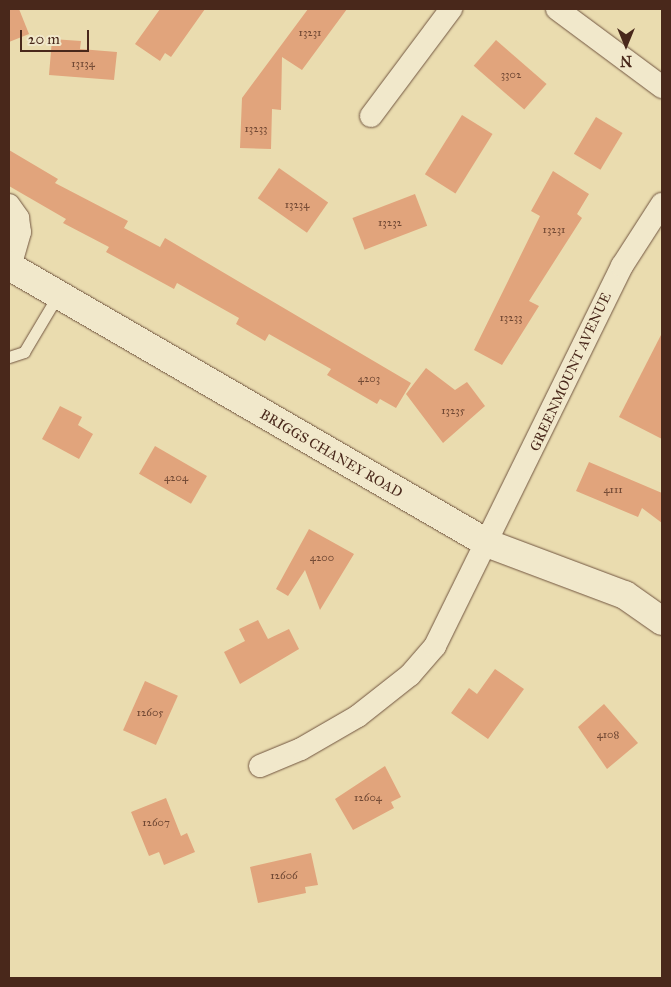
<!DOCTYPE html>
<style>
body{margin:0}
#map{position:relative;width:671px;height:987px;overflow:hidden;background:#eadcaf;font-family:"IM FELL Great Primer",serif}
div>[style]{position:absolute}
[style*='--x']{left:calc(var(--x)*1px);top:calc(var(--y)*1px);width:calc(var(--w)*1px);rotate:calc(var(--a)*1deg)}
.building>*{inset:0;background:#e1a47c;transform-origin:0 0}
.roads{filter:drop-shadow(0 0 1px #715540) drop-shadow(0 0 1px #715540)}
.service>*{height:11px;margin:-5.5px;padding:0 5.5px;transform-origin:5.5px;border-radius:5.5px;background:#f1e8cb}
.minor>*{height:22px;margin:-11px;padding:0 11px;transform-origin:11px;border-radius:11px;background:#f1e8cb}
.secondary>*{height:28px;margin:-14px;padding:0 14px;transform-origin:14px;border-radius:14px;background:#f1e8cb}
span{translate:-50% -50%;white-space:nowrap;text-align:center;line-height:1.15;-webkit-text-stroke:4px #f1e8cb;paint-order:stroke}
.number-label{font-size:11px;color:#6f4733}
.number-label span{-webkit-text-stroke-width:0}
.street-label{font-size:14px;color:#49281b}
.frame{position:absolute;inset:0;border:10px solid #49281b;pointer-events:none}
.north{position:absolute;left:601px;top:20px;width:50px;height:50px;-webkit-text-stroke:4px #f1e8cb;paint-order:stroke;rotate:180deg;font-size:14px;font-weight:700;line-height:20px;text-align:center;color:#49281b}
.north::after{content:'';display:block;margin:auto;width:18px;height:22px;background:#49281b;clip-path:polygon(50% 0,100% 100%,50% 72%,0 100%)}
.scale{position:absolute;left:20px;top:30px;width:69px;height:22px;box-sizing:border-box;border:2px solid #49281b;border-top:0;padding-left:6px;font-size:15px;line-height:18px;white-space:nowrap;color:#49281b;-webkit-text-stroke:4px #f1e8cb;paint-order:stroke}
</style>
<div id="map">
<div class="building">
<i style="clip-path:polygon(9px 9px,19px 9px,29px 34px,9px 42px)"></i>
<i style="clip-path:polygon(160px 9px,205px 9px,171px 57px,165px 53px,160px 61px,135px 44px)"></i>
<i style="clip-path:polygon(308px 9px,347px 9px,302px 70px,282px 57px,281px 110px,272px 109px,271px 149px,240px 148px,242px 98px)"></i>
<i style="clip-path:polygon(52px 39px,81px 41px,80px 49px,117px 52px,114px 80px,49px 75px)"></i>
<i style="left:496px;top:40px;width:67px;height:34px;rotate:41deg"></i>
<i style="left:462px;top:115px;width:36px;height:70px;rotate:32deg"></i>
<i style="left:596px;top:117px;width:31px;height:43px;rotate:31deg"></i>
<i style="clip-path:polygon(9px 150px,58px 179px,55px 183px,128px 221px,124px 228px,160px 247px,165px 238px,411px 383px,396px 408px,380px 399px,377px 404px,327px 375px,331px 369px,269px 334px,265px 341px,236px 324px,239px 318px,177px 283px,174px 289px,106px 252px,109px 247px,63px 223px,66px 219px,9px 186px)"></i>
<i style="left:279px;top:168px;width:60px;height:37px;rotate:35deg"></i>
<i style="clip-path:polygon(553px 171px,589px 194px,577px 214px,582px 218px,529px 301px,539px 306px,502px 365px,474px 350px,540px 216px,531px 211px)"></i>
<i style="left:415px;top:194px;width:34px;height:67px;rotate:69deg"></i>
<i style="clip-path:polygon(662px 333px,662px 439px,619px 417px)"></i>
<i style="clip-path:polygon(426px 368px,455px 390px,467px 382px,485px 406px,443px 443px,406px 394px)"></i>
<i style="clip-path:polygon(60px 406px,82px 417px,78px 425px,93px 434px,79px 459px,42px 439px)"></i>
<i style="left:155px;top:446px;width:60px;height:32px;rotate:30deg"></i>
<i style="clip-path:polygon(589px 462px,662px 493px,662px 523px,642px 508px,638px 517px,576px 491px)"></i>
<i style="clip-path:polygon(309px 529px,354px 554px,320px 610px,305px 570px,288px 596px,276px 589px)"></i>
<i style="clip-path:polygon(258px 620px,268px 639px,289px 629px,299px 649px,240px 684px,224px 652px,245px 641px,239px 629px)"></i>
<i style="clip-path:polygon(495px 669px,524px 689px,488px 739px,451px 713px,469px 688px,477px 694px)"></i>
<i style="left:145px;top:681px;width:36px;height:54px;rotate:24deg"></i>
<i style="clip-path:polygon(604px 704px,638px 743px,607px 769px,578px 727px)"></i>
<i style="clip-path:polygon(385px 766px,401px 797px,391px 802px,394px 808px,353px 830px,335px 799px)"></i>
<i style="clip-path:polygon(166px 798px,181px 836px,187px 833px,195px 852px,164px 865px,159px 852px,149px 856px,131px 812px)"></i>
<i style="clip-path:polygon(311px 853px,318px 885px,305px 887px,306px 893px,258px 903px,250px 867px)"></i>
</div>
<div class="roads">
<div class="service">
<i style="--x:9;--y:357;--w:16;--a:-18"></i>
<i style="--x:24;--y:352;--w:66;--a:-59.2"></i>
</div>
<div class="minor">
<i style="--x:557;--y:9;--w:131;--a:36.6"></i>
<i style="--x:371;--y:116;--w:134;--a:-53.2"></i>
<i style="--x:9;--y:205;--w:16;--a:55"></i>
<i style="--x:18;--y:218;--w:14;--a:82"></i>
<i style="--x:20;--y:232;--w:36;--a:106"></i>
<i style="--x:260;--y:766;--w:44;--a:-22.5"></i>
<i style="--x:301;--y:749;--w:66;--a:-30.1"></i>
<i style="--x:358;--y:716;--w:66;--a:-38.3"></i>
<i style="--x:410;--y:675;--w:38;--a:-49"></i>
<i style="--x:435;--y:646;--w:424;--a:-63.8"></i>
<i style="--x:622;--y:266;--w:74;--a:-57.2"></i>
</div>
<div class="secondary">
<i style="--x:9;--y:266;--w:555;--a:30.08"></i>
<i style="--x:489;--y:544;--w:145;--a:20.6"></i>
<i style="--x:625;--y:595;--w:45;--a:35.1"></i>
</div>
</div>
<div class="number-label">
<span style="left:310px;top:33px">13231</span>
<span style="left:83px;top:64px">13134</span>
<span style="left:511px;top:75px">3302</span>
<span style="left:256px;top:129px">13233</span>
<span style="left:297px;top:205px">13234</span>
<span style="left:390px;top:223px">13232</span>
<span style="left:554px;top:230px">13231</span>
<span style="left:511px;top:318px">13233</span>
<span style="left:369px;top:379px">4203</span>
<span style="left:453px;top:411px">13235</span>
<span style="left:176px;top:478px">4204</span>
<span style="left:613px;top:490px">4111</span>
<span style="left:322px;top:558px">4200</span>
<span style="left:150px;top:713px">12605</span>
<span style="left:608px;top:735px">4108</span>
<span style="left:368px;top:798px">12604</span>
<span style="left:156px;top:823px">12607</span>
<span style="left:284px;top:876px">12606</span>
</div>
<div class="street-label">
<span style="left:571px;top:372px;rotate:-65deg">GREENMOUNT AVENUE</span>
<span style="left:331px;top:454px;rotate:30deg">BRIGGS CHANEY ROAD</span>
</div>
<div class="frame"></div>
<div class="north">N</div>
<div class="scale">20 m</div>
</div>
